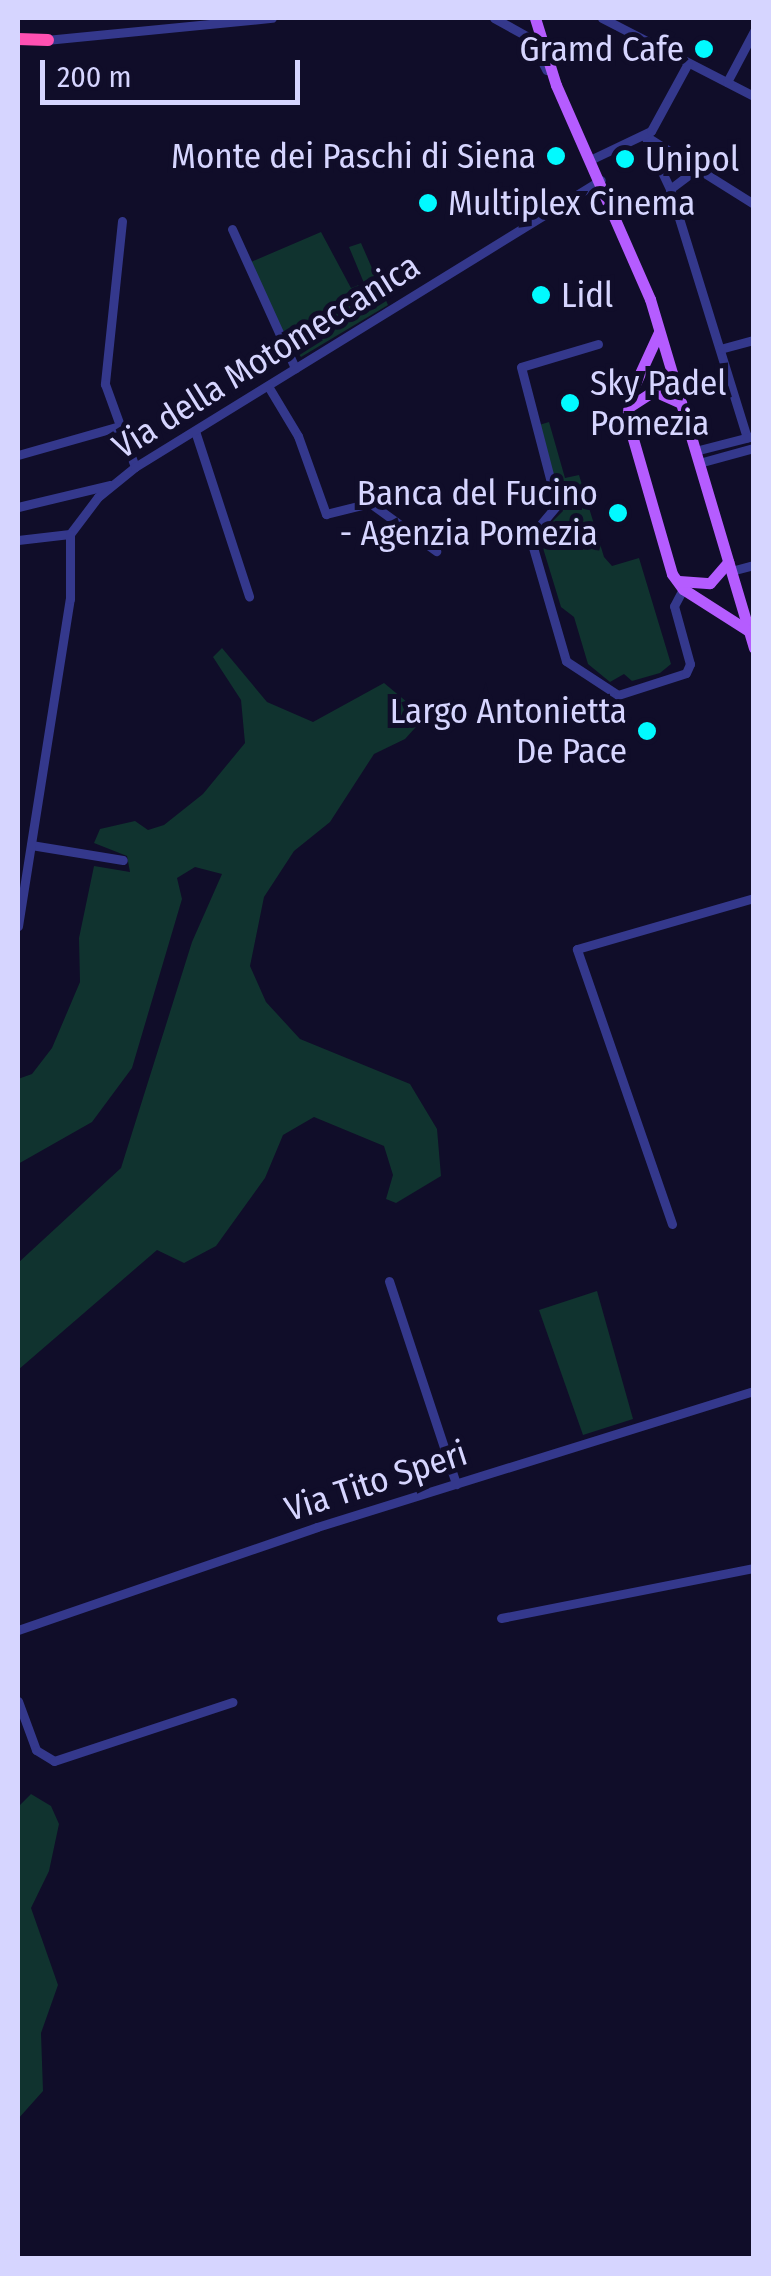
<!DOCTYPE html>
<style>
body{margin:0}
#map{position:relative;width:771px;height:2276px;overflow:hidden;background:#100d29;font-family:"Fira Sans Condensed",sans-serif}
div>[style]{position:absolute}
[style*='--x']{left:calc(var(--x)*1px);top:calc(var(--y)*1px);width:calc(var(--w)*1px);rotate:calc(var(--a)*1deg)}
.green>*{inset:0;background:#10332f}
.minor>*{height:9px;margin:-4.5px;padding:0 4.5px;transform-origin:4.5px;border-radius:4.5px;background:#34388c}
.major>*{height:11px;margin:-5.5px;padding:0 5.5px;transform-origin:5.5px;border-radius:5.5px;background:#b55cff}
.highway>*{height:12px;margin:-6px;padding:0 6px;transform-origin:6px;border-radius:6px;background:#ff50b2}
.dots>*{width:28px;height:28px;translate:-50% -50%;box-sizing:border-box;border:5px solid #100d29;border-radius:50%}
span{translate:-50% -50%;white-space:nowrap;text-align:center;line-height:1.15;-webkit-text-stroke:10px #100d29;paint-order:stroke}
.poi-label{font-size:35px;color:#d6d5ff}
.right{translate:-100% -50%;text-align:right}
.left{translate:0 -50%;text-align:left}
.street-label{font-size:35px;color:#d6d5ff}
.frame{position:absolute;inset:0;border:20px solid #d6d5ff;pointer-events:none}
.scale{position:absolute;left:40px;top:60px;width:260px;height:45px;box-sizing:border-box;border:5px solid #d6d5ff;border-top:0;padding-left:12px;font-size:30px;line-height:35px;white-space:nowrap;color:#d6d5ff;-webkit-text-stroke:8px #100d29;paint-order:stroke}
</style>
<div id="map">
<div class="green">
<i style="clip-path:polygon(321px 232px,351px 288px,364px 283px,349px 247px,361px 243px,388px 305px,301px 357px,282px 333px,251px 262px)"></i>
<i style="clip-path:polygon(549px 422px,565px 478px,579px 475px,604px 557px,612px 566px,639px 558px,671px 664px,660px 673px,632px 681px,624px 674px,610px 682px,588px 664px,574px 617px,561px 607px,539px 535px,563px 511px,539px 425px)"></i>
<i style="clip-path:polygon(222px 648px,267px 702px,313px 722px,384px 683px,425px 717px,405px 739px,374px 754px,330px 822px,294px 851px,264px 897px,250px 966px,266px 1002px,300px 1039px,410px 1084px,437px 1129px,441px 1176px,396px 1203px,386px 1199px,393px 1175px,384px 1146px,314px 1117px,283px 1135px,265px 1178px,216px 1246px,184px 1263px,157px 1250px,18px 1370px,18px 1263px,121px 1168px,192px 942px,222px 874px,195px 867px,177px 878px,182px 899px,132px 1068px,92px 1122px,18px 1164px,18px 1079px,32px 1074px,52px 1048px,80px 982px,79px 938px,94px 866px,130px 872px,127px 856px,94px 843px,100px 829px,135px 821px,148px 830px,164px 825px,203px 794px,245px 743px,241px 700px,213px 657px)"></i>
<i style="clip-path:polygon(597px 1291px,633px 1419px,583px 1435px,539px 1310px)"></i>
<i style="clip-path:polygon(31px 1794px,51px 1806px,59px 1824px,49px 1871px,31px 1908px,58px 1985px,41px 2033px,43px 2091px,18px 2119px,18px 1807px)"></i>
</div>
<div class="minor">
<i style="--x:494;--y:18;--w:41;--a:29.1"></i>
<i style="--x:530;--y:38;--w:36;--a:63"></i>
<i style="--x:602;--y:18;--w:171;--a:27.2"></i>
<i style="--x:46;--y:40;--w:227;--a:-5.6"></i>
<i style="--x:727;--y:82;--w:58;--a:-62.1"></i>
<i style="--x:645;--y:136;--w:59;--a:64.7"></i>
<i style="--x:670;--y:189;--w:260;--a:72.8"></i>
<i style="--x:647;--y:137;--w:126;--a:32.1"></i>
<i style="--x:592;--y:159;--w:65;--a:-25.4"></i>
<i style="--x:651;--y:131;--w:77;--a:-61.4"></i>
<i style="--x:670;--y:189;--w:30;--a:-37"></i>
<i style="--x:122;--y:221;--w:164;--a:96"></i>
<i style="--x:105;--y:384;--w:88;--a:70.1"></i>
<i style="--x:232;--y:229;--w:153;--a:65.6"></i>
<i style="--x:598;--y:344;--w:80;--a:163.4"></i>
<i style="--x:521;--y:367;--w:143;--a:75.4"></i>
<i style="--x:557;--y:505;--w:42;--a:130.2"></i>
<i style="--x:530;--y:537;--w:129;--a:73.8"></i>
<i style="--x:566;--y:661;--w:62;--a:33.2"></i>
<i style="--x:618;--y:695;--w:71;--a:-17.9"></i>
<i style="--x:686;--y:673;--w:10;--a:-66"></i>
<i style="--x:690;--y:664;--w:60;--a:-105.4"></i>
<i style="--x:674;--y:606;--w:19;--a:-62"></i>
<i style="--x:720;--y:349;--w:35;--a:-15"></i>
<i style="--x:268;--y:386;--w:58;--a:59"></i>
<i style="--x:298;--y:436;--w:83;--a:70.3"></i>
<i style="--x:326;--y:514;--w:45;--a:-14"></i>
<i style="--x:370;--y:503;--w:82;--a:36"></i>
<i style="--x:195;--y:431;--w:174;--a:71.9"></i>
<i style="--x:695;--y:451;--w:61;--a:-14.3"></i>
<i style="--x:18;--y:455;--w:102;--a:-15.9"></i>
<i style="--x:699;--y:463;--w:57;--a:-15.3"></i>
<i style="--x:18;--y:507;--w:95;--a:-13.4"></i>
<i style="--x:18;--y:540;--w:52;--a:-6.6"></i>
<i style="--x:70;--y:534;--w:46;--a:-52.9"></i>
<i style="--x:98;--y:497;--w:48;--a:-39"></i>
<i style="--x:135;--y:467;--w:547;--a:-31.63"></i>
<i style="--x:731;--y:571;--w:24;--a:-15"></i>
<i style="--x:31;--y:845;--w:93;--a:9.3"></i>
<i style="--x:18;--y:926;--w:331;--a:-81"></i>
<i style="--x:70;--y:599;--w:65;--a:-90"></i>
<i style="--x:672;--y:1224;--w:291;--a:-109.1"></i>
<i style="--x:577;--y:949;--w:184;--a:-16.1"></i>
<i style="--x:389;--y:1281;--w:214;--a:71.7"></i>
<i style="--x:501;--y:1618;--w:258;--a:-11.2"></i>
<i style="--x:18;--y:1630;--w:316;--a:-19"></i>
<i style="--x:317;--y:1527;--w:458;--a:-17.3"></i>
<i style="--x:18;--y:1701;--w:52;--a:69.8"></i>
<i style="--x:36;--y:1750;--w:21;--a:31"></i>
<i style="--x:54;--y:1761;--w:188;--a:-18.3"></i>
</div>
<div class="major">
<i style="--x:535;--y:18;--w:70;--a:72.6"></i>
<i style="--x:556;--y:85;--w:234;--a:66.3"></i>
<i style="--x:650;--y:299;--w:364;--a:73.4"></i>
<i style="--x:659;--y:332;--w:69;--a:114.7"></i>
<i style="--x:630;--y:395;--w:23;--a:97"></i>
<i style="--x:627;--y:418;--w:162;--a:73.9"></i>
<i style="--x:672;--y:574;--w:19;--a:54"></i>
<i style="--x:683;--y:589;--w:76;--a:32.6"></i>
<i style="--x:629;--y:407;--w:30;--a:-33"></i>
<i style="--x:654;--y:391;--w:30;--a:24"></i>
<i style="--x:679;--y:581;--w:31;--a:4"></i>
<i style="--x:710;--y:583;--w:28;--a:-49"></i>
</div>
<div class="highway">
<i style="--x:18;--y:39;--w:30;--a:2"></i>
</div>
<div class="dots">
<i style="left:704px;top:49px;background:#01faff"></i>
<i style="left:556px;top:156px;background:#01faff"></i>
<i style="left:625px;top:159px;background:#01faff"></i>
<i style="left:428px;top:203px;background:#01faff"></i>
<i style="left:541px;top:295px;background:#01faff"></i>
<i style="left:570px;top:403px;background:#01faff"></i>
<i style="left:618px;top:513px;background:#01faff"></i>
<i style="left:647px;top:731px;background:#01faff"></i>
</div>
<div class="poi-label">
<span class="right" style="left:684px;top:49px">Gramd Cafe</span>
<span class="right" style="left:536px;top:156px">Monte dei Paschi di Siena</span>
<span class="left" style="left:645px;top:159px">Unipol</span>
<span class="left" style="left:448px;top:203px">Multiplex Cinema</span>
<span class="left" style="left:561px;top:295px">Lidl</span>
<span class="left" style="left:590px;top:403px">Sky Padel<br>Pomezia</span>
<span class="right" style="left:598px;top:513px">Banca del Fucino<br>- Agenzia Pomezia</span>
<span class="right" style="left:627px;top:731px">Largo Antonietta<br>De Pace</span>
</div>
<div class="street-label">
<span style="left:266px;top:356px;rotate:-32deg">Via della Motomeccanica</span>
<span style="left:376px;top:1481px;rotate:-18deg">Via Tito Speri</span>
</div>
<div class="frame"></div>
<div class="scale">200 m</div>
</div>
